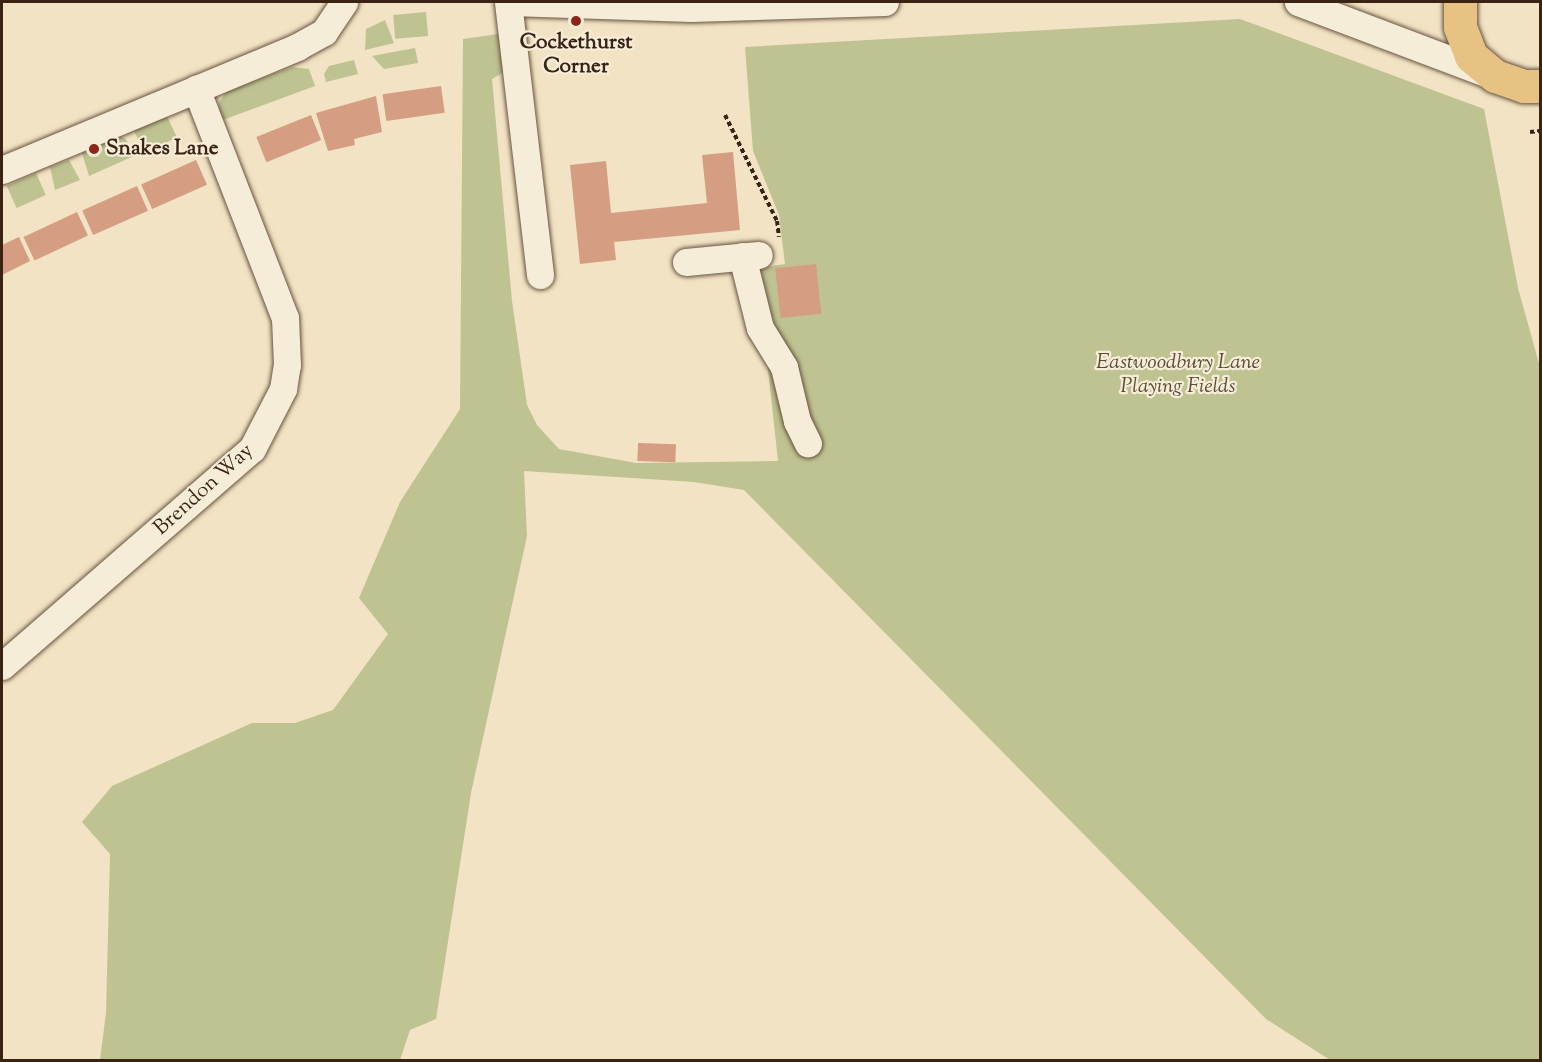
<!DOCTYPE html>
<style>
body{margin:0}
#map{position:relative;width:1542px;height:1062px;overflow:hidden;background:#f1e3c4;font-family:"Sorts Mill Goudy",serif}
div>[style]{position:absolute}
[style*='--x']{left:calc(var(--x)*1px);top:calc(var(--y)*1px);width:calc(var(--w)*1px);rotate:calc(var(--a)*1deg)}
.green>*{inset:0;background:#bec391;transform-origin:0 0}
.building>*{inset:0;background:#d59d82;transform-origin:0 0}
.path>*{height:4px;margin-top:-2px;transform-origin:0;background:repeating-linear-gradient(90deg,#3b2313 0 4.5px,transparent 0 7.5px)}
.roads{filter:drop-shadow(0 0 2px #68533f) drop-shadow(0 0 2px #68533f)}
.minor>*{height:27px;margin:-13.5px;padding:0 13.5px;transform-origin:13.5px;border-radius:13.5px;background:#f6edd9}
.major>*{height:33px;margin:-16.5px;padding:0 16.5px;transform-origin:16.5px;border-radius:16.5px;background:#e8c282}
.dots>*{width:16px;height:16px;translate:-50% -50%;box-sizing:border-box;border:3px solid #f6edd9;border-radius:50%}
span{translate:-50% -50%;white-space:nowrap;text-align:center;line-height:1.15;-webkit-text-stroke:4.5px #f6edd9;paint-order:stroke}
.poi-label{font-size:21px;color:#3b2313;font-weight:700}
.left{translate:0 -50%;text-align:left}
.park-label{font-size:21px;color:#5c4b32;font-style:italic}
.street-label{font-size:21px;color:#3b2313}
.frame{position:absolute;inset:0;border:3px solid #3b2313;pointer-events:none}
</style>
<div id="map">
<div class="green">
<i style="left:426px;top:12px;width:24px;height:33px;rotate:85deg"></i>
<i style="clip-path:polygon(1240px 19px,1484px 109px,1518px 288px,1540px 367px,1540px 1060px,1330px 1060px,1266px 1019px,744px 490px,694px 482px,524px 471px,527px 536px,471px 793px,436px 1019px,410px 1030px,400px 1060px,100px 1060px,106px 1013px,110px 854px,82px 822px,112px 786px,252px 723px,295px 723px,333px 710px,388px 634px,359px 598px,400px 502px,460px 409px,463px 39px,498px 34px,504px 72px,492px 79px,512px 301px,527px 405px,537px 425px,559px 449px,636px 463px,778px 461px,757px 268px,785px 264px,779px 215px,753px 151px,745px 47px)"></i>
<i style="clip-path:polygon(385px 20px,394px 43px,365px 50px,366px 29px)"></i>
<i style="clip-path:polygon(415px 48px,418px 63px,384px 69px,372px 56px)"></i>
<i style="clip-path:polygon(354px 60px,358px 74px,326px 82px,324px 74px,329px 66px)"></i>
<i style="clip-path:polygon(292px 67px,309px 69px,315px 86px,220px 121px,219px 102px,227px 91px)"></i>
<i style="left:166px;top:114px;width:26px;height:36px;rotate:65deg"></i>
<i style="clip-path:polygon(119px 135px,126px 139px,134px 156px,89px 176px,82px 153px)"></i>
<i style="clip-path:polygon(69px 160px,80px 180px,55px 190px,50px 167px)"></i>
<i style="left:36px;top:173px;width:24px;height:32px;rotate:66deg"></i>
</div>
<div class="building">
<i style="left:441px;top:86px;width:27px;height:59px;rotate:82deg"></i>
<i style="clip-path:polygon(376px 96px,382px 132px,354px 139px,355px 145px,328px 151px,316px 113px)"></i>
<i style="left:311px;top:115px;width:27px;height:59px;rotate:68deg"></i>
<i style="clip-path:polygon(733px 152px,740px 230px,614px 242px,616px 260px,580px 264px,570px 165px,606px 161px,611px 213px,707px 203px,702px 155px)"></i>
<i style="left:196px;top:160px;width:27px;height:60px;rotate:66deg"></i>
<i style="left:137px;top:186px;width:27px;height:60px;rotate:66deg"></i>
<i style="left:77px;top:212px;width:26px;height:59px;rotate:65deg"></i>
<i style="clip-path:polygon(19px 237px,30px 261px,2px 275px,2px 245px)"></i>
<i style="left:816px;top:264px;width:50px;height:41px;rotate:84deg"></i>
<i style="left:638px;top:443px;width:38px;height:18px;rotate:2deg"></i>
</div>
<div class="path">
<i style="--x:725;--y:115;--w:118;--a:63.9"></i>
<i style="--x:777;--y:221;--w:16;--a:83"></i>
<i style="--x:1530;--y:132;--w:10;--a:-6"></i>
</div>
<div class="roads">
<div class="minor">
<i style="--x:508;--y:2;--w:275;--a:83.3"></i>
<i style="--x:511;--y:2;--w:180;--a:1.9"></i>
<i style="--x:691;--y:8;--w:194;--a:-1.8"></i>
<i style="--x:1298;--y:2;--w:206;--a:20.7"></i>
<i style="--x:2;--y:170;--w:320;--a:-22.6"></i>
<i style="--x:297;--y:47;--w:31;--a:-29"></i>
<i style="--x:324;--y:32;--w:36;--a:-56"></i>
<i style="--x:742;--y:256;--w:74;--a:76"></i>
<i style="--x:760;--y:328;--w:46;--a:58.4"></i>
<i style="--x:784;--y:367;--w:56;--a:76.5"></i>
<i style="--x:797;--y:421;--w:25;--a:64"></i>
<i style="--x:686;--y:262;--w:73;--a:-5.5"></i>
<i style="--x:2;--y:666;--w:331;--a:-41"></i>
<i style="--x:252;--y:449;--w:68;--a:-62.7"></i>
<i style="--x:283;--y:389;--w:24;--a:-81"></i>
<i style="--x:287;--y:365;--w:47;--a:-92.4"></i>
<i style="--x:285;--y:318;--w:246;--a:-111.2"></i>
</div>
<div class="major">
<i style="--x:1460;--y:2;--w:25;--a:90"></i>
<i style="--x:1460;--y:27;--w:31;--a:69"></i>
<i style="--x:1471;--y:56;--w:31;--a:40"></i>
<i style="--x:1495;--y:76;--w:31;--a:19"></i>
<i style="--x:1524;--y:86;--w:16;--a:0"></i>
</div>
</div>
<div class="dots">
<i style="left:576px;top:21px;background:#8f2418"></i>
<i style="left:94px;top:149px;background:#8f2418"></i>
</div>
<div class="poi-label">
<span style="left:576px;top:55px">Cockethurst<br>Corner</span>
<span class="left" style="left:106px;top:149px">Snakes Lane</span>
</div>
<div class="park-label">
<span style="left:1178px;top:375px">Eastwoodbury Lane<br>Playing Fields</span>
</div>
<div class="street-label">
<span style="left:204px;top:490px;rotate:-42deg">Brendon Way</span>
</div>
<div class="frame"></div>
</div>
